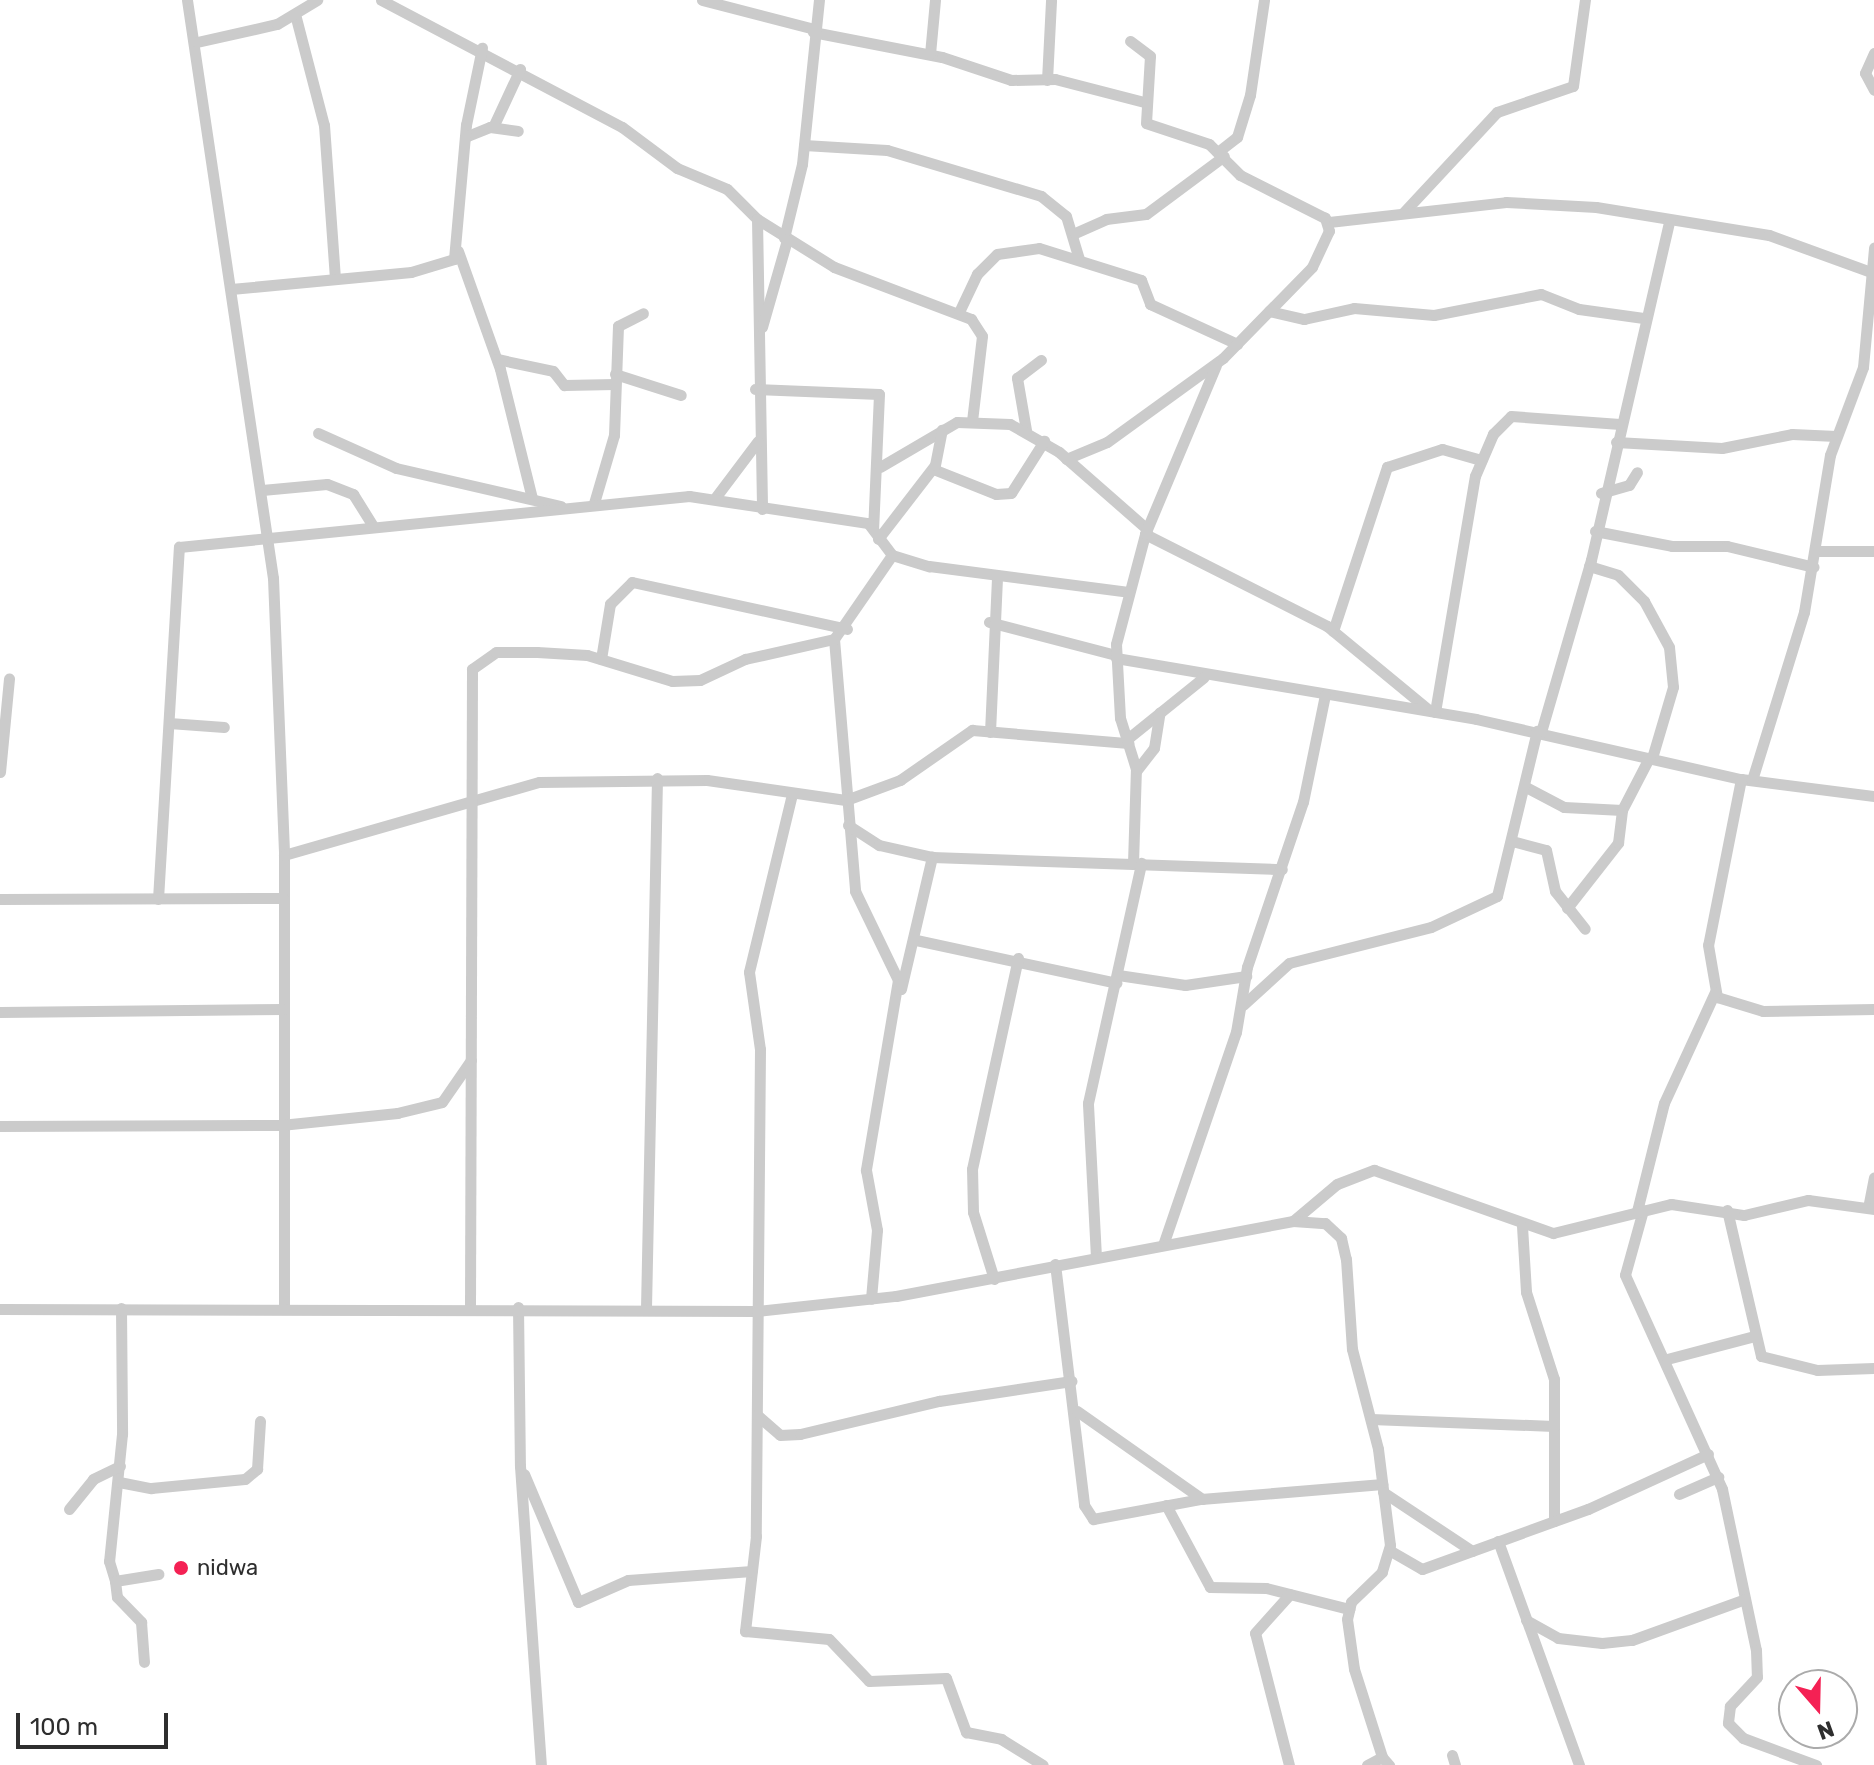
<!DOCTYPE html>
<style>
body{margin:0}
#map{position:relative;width:1874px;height:1765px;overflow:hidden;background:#fff;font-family:Rubik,sans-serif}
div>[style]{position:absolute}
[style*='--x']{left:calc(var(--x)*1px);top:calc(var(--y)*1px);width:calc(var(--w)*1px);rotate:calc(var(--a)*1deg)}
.minor>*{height:11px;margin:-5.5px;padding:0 5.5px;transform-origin:5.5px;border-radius:5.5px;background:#cbcbcb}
.dots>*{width:22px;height:22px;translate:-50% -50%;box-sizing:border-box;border:4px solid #fff;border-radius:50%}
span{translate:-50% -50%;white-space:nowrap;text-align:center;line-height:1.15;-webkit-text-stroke:8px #fff;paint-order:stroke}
.poi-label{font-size:22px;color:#2e2e2e}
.left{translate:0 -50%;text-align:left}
.north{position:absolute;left:1778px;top:1669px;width:80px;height:80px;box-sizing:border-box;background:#fff;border:2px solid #ababab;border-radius:50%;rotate:160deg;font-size:22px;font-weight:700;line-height:32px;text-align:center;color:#2e2e2e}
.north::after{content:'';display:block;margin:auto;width:28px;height:36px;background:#f42154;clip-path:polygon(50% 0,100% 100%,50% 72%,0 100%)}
.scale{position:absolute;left:16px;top:1713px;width:152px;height:36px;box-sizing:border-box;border:4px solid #2e2e2e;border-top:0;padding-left:10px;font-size:24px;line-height:28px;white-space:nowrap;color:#2e2e2e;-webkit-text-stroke:6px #fff;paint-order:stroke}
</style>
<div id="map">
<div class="minor">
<i style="--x:187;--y:0;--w:584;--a:81.54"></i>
<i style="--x:273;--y:578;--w:277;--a:87.7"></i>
<i style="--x:284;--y:855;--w:453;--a:90"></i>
<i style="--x:381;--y:0;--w:272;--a:27.8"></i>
<i style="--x:622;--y:127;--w:69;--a:36.7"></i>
<i style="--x:677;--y:168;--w:54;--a:22.8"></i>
<i style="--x:727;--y:189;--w:42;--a:45"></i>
<i style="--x:757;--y:219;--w:91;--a:31.9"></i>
<i style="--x:834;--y:267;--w:147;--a:20.8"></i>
<i style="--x:971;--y:319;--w:20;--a:57"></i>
<i style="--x:982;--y:336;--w:86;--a:96.7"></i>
<i style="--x:702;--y:0;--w:116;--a:14.5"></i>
<i style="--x:295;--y:14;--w:115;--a:75.4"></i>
<i style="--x:324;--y:125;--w:152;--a:85.9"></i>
<i style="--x:813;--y:32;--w:131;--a:11"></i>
<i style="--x:942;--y:57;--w:73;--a:18.4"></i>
<i style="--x:1011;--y:80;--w:44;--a:-1.3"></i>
<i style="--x:1055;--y:79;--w:92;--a:14.5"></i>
<i style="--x:197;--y:42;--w:82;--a:-12.7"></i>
<i style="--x:277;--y:24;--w:47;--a:-31"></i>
<i style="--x:1874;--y:53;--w:22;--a:114"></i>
<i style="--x:1865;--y:73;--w:19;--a:62"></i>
<i style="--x:930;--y:54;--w:54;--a:-84.7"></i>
<i style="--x:1047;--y:80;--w:80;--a:-87.1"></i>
<i style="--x:493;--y:127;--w:64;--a:-65"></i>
<i style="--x:465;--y:137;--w:27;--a:-22"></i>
<i style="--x:490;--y:127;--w:28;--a:8"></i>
<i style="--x:804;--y:145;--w:83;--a:3.4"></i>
<i style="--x:887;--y:150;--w:161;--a:16.6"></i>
<i style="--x:1041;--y:196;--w:32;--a:39"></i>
<i style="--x:1066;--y:216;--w:45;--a:73.2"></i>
<i style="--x:1219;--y:151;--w:23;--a:-38"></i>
<i style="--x:1237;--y:137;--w:44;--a:-72.8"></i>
<i style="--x:1250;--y:95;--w:96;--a:-81.6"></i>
<i style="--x:1403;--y:213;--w:138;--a:-47.1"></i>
<i style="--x:1497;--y:112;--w:80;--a:-18.9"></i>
<i style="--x:1573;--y:86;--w:87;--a:-82.1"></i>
<i style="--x:757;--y:219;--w:290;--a:89"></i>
<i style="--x:1329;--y:222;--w:178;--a:-6.4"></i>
<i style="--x:1506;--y:202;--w:90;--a:3.2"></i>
<i style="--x:1596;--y:207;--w:175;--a:9.2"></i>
<i style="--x:1769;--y:235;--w:105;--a:20"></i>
<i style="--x:1075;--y:233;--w:34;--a:-24"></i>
<i style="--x:1106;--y:219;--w:40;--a:-7.1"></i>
<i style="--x:1146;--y:214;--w:97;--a:-36.6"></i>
<i style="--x:784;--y:238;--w:76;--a:-76.3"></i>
<i style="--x:802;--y:164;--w:165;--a:-84.1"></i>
<i style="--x:458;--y:251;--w:125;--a:70.4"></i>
<i style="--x:500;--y:369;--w:133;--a:76.1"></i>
<i style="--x:231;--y:289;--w:181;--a:-5.4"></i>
<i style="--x:411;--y:272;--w:45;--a:-16.8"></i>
<i style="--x:454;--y:259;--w:135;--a:-84.9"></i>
<i style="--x:466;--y:125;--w:79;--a:-78.3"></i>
<i style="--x:1269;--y:311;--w:36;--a:13"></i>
<i style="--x:1304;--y:319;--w:51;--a:-12.4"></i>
<i style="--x:1354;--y:308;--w:80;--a:5"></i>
<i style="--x:1434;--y:315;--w:109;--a:-11.1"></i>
<i style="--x:1541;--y:294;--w:41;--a:21.5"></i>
<i style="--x:1579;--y:309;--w:65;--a:8"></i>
<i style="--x:959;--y:312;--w:42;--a:-64.7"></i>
<i style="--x:977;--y:274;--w:28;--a:-45"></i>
<i style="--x:997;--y:254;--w:42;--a:-8.1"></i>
<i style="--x:1039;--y:248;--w:107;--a:17.4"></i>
<i style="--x:1141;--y:280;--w:26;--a:69"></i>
<i style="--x:1150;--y:304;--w:96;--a:24.7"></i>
<i style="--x:762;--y:327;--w:91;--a:-74"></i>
<i style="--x:497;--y:359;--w:57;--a:12.1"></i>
<i style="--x:553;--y:371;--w:18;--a:52"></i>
<i style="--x:564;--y:385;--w:51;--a:-1.1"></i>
<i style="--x:615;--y:374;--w:69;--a:17.7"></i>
<i style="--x:755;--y:389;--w:124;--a:2.3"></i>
<i style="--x:879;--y:394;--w:135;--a:92.5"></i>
<i style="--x:1026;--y:430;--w:53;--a:-99.8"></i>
<i style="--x:1017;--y:378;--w:30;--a:-37"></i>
<i style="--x:318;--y:433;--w:85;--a:24.2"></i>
<i style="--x:396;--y:468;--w:169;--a:13"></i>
<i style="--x:1616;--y:442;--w:106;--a:3.2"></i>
<i style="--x:1722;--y:448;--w:71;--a:-11.3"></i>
<i style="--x:1792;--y:434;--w:44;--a:2.6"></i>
<i style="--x:1066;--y:459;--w:44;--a:-22.5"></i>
<i style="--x:1107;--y:442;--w:143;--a:-35.9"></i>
<i style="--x:1223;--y:358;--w:127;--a:-45.6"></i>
<i style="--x:1312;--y:267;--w:40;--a:-65"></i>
<i style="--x:1329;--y:231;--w:14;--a:-107"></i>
<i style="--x:1325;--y:218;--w:95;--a:-153.2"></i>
<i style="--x:1240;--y:175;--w:44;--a:-135"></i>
<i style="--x:1209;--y:144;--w:66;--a:-161.6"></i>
<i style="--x:1146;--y:123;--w:67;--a:-86.6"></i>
<i style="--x:1150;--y:56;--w:25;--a:-143"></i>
<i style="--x:880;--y:467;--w:89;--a:-30.3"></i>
<i style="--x:957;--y:422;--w:53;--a:2.2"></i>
<i style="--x:1010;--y:424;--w:56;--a:29.7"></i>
<i style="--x:1059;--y:452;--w:117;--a:41.2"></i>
<i style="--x:933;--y:469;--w:68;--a:21.6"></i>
<i style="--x:996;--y:494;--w:15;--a:-4"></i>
<i style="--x:1011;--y:493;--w:62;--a:-57.6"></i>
<i style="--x:262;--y:490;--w:65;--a:-5.3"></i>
<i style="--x:327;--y:484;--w:28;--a:21"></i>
<i style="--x:353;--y:494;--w:39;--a:58"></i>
<i style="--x:1601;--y:493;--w:29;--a:-16"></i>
<i style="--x:1629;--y:485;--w:15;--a:-58"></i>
<i style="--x:715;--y:498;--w:71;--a:-53"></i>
<i style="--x:594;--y:503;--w:71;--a:-73.6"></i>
<i style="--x:614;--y:435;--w:109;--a:-87.9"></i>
<i style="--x:618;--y:326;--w:28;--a:-27"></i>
<i style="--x:1595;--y:531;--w:78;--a:11"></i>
<i style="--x:1672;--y:546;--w:55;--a:0"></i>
<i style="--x:1727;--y:546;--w:89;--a:13.6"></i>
<i style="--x:1145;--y:534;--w:204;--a:26.8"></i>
<i style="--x:1327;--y:626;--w:132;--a:39.5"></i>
<i style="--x:878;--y:539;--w:93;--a:-52.4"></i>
<i style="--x:935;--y:465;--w:36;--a:-79"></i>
<i style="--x:1818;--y:551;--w:56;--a:0"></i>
<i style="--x:1589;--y:566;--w:30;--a:17"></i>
<i style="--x:1618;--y:575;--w:37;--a:45"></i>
<i style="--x:1644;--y:601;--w:52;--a:61.5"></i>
<i style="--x:1669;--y:647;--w:40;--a:84.3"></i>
<i style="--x:1673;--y:687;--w:74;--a:106.5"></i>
<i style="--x:989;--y:622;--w:131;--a:14.6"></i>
<i style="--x:1333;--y:631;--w:173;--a:-71.8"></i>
<i style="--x:1387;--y:467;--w:58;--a:-18.1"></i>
<i style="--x:1442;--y:449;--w:41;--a:15.8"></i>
<i style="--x:834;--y:639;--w:253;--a:85.2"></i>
<i style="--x:855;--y:891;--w:99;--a:64.2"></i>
<i style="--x:898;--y:980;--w:193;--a:99.6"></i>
<i style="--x:866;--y:1170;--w:61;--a:79.6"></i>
<i style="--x:877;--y:1230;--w:69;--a:95"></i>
<i style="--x:1116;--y:658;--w:365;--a:9.6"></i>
<i style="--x:1476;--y:719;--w:272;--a:12.8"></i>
<i style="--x:1741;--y:779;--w:134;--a:7.3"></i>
<i style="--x:601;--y:659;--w:56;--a:-80.7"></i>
<i style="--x:610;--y:604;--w:31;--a:-45"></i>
<i style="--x:632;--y:582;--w:220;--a:12.3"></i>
<i style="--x:1435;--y:712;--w:239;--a:-80.4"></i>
<i style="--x:1475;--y:476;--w:46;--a:-66.8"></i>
<i style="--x:1493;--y:434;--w:25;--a:-45"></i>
<i style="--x:1511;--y:416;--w:109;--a:4.2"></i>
<i style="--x:169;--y:723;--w:55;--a:4.2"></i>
<i style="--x:990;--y:732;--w:155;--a:-87.4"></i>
<i style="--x:1541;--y:732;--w:179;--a:-73.8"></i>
<i style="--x:1591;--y:560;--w:348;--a:-77"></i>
<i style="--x:1126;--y:740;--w:100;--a:-38.9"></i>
<i style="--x:1136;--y:771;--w:29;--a:-52"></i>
<i style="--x:1154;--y:748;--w:36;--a:-81"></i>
<i style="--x:0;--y:772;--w:94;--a:-84.5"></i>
<i style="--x:1741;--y:779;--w:169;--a:101.2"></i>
<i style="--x:1708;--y:945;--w:53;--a:80.2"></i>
<i style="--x:1717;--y:997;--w:48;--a:16.9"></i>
<i style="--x:1763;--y:1011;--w:111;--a:-1"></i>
<i style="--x:1752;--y:780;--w:176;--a:-72.8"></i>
<i style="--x:1804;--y:612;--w:159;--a:-80.6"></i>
<i style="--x:1830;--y:455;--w:94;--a:-69.4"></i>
<i style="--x:1863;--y:367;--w:120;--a:-84.7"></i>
<i style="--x:1526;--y:787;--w:43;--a:27.8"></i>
<i style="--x:1564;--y:807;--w:58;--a:3"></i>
<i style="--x:1622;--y:810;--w:59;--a:-62.6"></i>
<i style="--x:792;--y:794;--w:183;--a:103.6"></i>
<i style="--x:749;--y:972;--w:78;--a:81.9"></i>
<i style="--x:760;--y:1049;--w:487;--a:90.5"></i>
<i style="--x:756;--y:1536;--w:96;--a:96.6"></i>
<i style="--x:745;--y:1631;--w:84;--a:5.4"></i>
<i style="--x:829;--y:1639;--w:58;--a:46.4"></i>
<i style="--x:869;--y:1681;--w:77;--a:-2.2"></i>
<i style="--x:946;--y:1678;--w:58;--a:69.7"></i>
<i style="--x:966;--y:1732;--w:36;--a:11"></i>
<i style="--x:1001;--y:1739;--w:49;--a:31.8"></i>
<i style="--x:848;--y:825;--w:37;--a:33"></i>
<i style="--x:879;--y:845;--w:54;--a:12.8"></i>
<i style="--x:932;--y:857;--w:350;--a:2"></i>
<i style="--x:1512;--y:841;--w:35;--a:15"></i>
<i style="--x:1546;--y:850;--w:42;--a:77.6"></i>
<i style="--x:1555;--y:891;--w:48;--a:51.7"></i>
<i style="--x:284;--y:855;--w:265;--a:-16"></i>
<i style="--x:539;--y:782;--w:168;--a:-0.7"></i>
<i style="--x:707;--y:780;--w:140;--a:8.2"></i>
<i style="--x:846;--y:800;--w:58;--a:-20.3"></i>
<i style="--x:900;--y:780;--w:88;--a:-34.8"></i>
<i style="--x:972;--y:730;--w:157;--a:4.8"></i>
<i style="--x:1133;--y:863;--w:94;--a:-88.2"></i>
<i style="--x:1136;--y:769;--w:53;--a:-107.4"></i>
<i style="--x:1120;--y:718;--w:74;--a:-93.1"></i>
<i style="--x:1116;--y:644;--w:114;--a:-75.2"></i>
<i style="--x:1145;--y:534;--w:183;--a:-67.2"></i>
<i style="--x:0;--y:899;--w:283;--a:-0.2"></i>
<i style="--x:158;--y:899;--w:353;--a:-86.6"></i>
<i style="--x:179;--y:547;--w:513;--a:-5.71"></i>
<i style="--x:689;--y:496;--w:181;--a:8.6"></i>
<i style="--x:868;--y:523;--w:40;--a:53"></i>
<i style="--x:892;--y:555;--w:39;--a:17"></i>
<i style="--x:929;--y:566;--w:201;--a:7.4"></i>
<i style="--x:1567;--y:908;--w:83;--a:-51.9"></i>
<i style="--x:1618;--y:843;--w:33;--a:-83"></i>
<i style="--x:916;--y:940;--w:205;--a:12.1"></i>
<i style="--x:1118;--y:975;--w:68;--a:8.5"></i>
<i style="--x:1185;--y:985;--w:62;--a:-8.4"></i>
<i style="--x:901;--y:989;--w:136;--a:-76.8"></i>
<i style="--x:1243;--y:1005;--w:62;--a:-42.4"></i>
<i style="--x:1289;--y:963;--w:146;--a:-14.2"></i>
<i style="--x:1431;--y:927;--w:73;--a:-25.2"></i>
<i style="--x:1497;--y:896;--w:170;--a:-76.4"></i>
<i style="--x:0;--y:1012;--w:283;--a:-0.6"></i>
<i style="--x:0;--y:1126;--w:281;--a:-0.2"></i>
<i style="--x:281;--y:1125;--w:117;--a:-5.9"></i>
<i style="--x:397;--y:1113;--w:46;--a:-13.7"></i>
<i style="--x:442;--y:1102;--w:51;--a:-55.4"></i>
<i style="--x:1868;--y:1208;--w:31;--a:-79"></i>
<i style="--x:1643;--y:1210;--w:67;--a:105.5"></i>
<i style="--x:1625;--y:1275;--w:235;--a:65.6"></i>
<i style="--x:1722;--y:1489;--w:165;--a:78.1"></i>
<i style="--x:1756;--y:1650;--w:27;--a:88"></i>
<i style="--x:1757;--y:1677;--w:40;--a:133"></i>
<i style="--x:1730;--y:1706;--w:17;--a:97"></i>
<i style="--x:1728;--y:1723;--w:21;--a:45"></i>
<i style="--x:1743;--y:1738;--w:78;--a:20.3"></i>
<i style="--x:1727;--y:1210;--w:150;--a:76.9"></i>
<i style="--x:1761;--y:1356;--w:58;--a:14"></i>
<i style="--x:1817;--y:1370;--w:57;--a:-2"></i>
<i style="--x:1637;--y:1211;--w:111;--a:-76"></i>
<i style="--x:1664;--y:1103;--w:122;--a:-65.3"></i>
<i style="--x:1293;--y:1221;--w:57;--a:-40.1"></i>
<i style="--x:1337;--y:1184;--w:40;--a:-21"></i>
<i style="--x:1374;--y:1170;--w:190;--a:19.4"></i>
<i style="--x:1553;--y:1233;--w:122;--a:-13.8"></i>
<i style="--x:1671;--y:1204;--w:74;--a:8.6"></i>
<i style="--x:1744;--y:1215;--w:66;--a:-13.2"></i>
<i style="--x:1808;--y:1200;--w:67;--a:7.8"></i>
<i style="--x:1522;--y:1226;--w:66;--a:86.5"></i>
<i style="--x:1526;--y:1292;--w:91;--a:72.2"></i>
<i style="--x:1554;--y:1379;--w:142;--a:90"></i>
<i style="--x:1163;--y:1245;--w:225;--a:-71.1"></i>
<i style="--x:1236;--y:1032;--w:66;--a:-80.4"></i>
<i style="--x:1247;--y:967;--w:174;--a:-71.3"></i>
<i style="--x:1303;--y:802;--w:109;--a:-78.4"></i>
<i style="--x:1096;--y:1257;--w:154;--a:-93"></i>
<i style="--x:1088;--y:1103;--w:246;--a:-77.5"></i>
<i style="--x:1055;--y:1264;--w:243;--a:83.1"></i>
<i style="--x:1084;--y:1505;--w:17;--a:57"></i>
<i style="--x:1093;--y:1519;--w:110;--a:-10.5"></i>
<i style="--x:1201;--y:1499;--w:182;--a:-4.7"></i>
<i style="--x:994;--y:1279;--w:70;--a:-107.4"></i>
<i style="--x:973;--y:1212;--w:43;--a:-91.3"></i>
<i style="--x:972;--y:1169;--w:216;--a:-77.7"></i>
<i style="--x:470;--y:1307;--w:638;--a:-89.82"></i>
<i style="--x:472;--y:669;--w:29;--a:-35"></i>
<i style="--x:496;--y:652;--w:41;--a:0"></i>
<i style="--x:537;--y:652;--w:50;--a:3.4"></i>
<i style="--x:587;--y:655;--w:89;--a:17"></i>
<i style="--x:672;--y:681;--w:28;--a:-2"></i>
<i style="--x:700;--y:680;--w:50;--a:-25"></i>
<i style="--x:745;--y:659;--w:91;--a:-12.7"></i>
<i style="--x:834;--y:639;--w:102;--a:-55.4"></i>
<i style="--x:518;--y:1307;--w:159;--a:89.3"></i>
<i style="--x:520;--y:1466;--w:300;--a:86"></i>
<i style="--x:121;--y:1308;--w:126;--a:89.5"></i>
<i style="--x:122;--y:1434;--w:128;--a:95.8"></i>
<i style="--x:109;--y:1561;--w:21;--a:73"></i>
<i style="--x:115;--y:1581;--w:44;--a:-9.2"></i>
<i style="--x:646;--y:1308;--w:530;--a:-88.81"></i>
<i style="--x:0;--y:1309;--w:757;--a:0.15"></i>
<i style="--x:757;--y:1311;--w:140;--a:-6.2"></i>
<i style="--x:896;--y:1296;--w:404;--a:-10.7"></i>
<i style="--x:1293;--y:1221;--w:32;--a:4"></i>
<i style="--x:1325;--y:1223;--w:22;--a:43"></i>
<i style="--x:1341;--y:1238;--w:22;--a:77"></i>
<i style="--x:1346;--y:1259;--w:90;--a:86.2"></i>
<i style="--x:1352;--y:1349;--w:103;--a:75.4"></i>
<i style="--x:1378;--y:1449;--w:97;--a:82.9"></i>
<i style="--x:1390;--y:1545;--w:28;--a:107"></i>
<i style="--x:1382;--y:1572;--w:43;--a:135.9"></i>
<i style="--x:1351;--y:1602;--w:17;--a:103"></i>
<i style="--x:1347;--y:1619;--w:50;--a:82"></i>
<i style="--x:1354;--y:1669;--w:92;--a:72.3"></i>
<i style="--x:1667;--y:1359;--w:87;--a:-14.7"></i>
<i style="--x:1077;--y:1411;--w:153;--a:35.1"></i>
<i style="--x:757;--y:1415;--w:30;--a:41"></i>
<i style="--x:780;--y:1435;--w:20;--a:-3"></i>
<i style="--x:800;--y:1434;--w:143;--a:-13.4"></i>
<i style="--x:939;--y:1401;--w:134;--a:-8.6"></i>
<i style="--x:1371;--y:1419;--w:183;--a:2.2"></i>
<i style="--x:524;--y:1474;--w:139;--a:67.1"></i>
<i style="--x:578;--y:1602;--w:55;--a:-23.7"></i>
<i style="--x:628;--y:1580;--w:124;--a:-4.2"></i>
<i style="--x:119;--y:1482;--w:33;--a:11"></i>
<i style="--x:151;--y:1488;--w:94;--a:-5.5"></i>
<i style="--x:245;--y:1479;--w:16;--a:-40"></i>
<i style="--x:257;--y:1469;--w:48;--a:-86.4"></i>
<i style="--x:1383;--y:1492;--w:107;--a:33.5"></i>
<i style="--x:1679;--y:1494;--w:43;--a:-23.6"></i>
<i style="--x:1166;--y:1505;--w:93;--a:61.8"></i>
<i style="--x:1210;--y:1587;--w:56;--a:1"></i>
<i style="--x:1266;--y:1588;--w:86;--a:14.2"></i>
<i style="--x:69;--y:1509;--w:38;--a:-51"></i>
<i style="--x:93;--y:1479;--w:30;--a:-26"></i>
<i style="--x:1498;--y:1541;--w:238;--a:70.1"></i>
<i style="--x:1389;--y:1550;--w:38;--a:30"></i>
<i style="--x:1422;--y:1569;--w:177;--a:-19.9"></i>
<i style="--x:1588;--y:1509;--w:132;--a:-24.6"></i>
<i style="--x:115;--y:1581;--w:16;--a:83"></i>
<i style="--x:117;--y:1597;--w:35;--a:46"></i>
<i style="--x:141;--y:1622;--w:40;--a:85.7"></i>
<i style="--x:1526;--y:1620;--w:37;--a:29"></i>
<i style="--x:1558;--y:1638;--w:44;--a:6.5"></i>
<i style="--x:1602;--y:1643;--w:30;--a:-6"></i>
<i style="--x:1632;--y:1640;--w:120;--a:-19.9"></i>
<i style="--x:1452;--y:1755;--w:10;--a:73"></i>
<i style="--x:1289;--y:1765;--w:136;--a:-104.4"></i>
<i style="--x:1255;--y:1633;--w:52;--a:-48.1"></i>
<i style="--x:1367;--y:1765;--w:17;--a:-28"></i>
<i style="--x:1382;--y:1757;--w:11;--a:49"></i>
</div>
<div class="dots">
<i style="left:181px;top:1568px;background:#f42154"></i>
</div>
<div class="poi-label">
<span class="left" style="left:197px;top:1568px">nidwa</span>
</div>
<div class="north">N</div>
<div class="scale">100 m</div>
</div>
